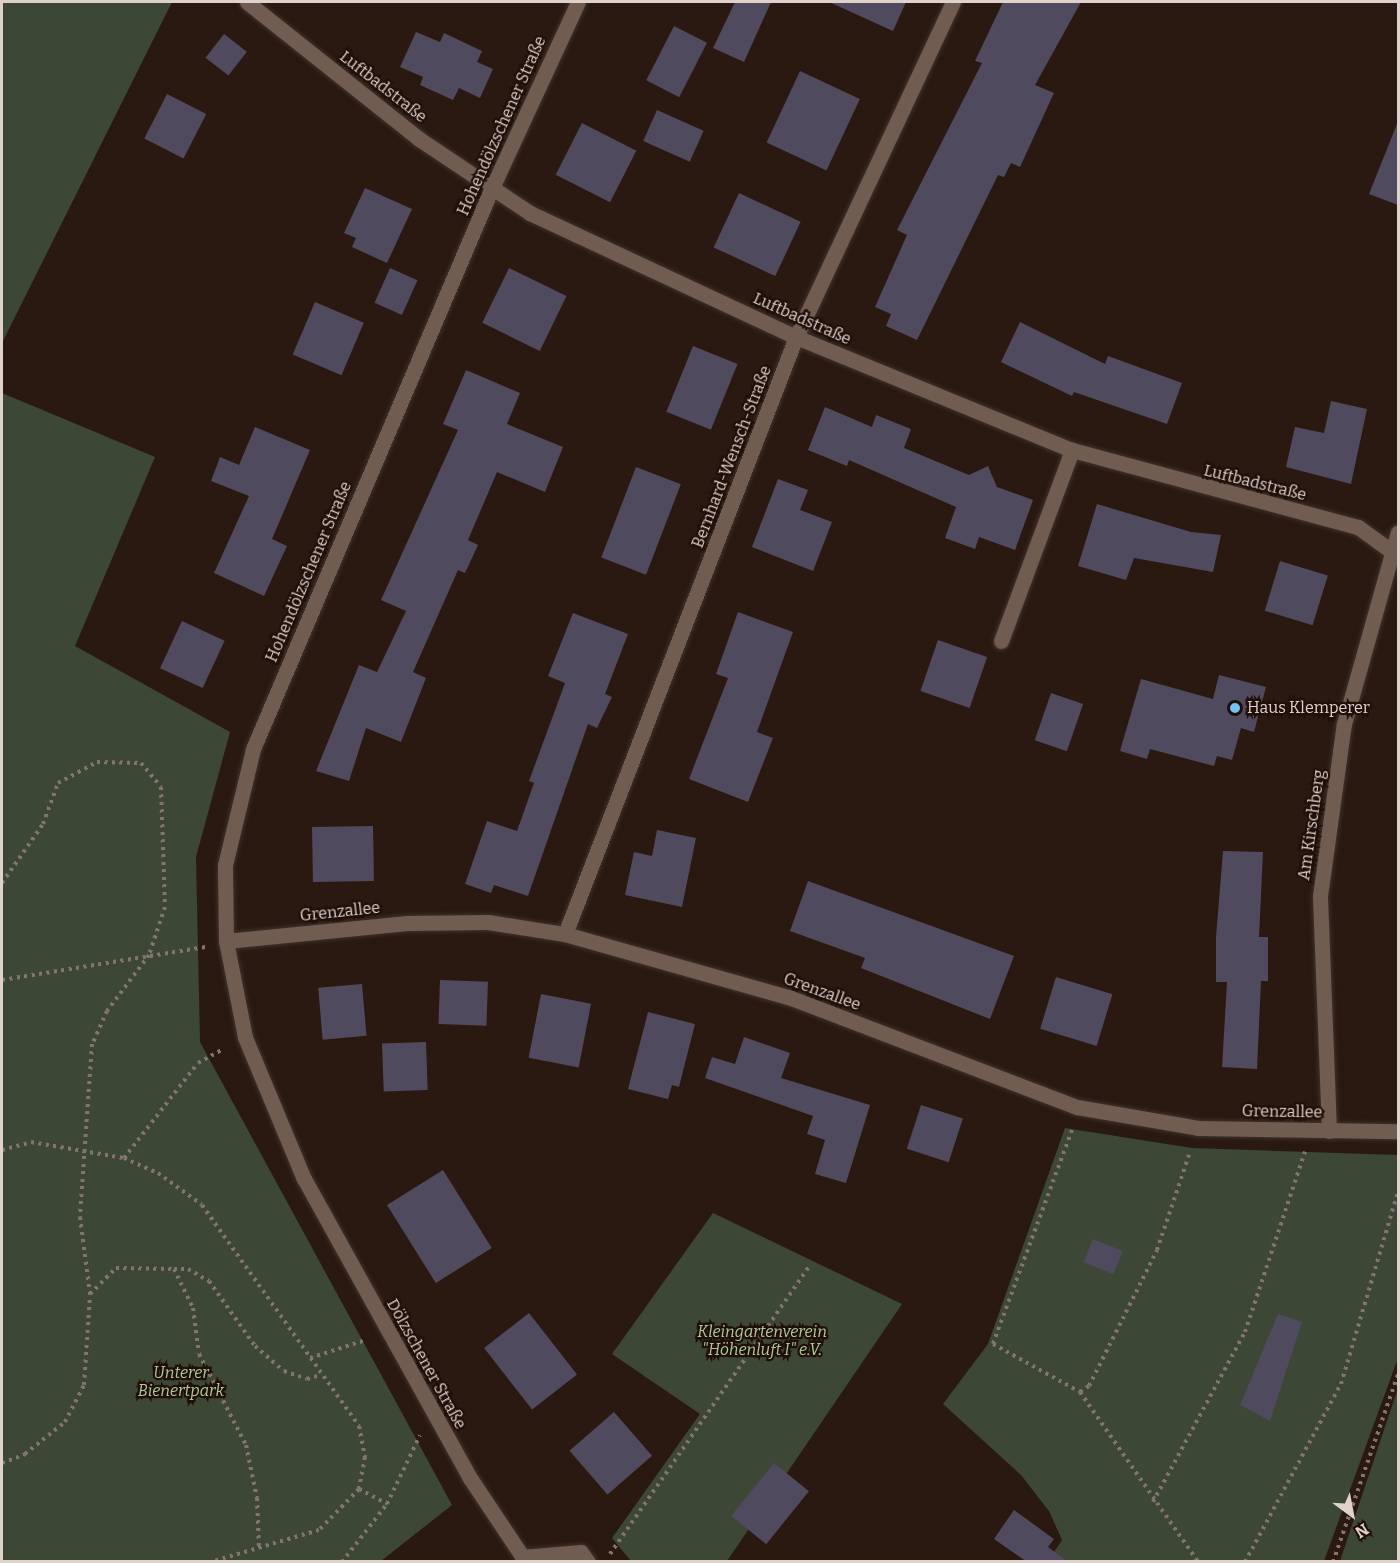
<!DOCTYPE html>
<meta charset="utf-8">
<style>
body{margin:0}
#map{position:relative;width:1400px;height:1563px;overflow:hidden;background:#2a1910;font-family:Bitter,serif}
div>[style]{position:absolute}
[style*='--x']{left:calc(var(--x)*1px);top:calc(var(--y)*1px);width:calc(var(--w)*1px);rotate:calc(var(--a)*1deg)}
.green>*{inset:0;background:#3d4736}
.building>*{inset:0;background:#504a5e;transform-origin:0 0}
.path>*{height:4px;margin-top:-2px;transform-origin:0;background:repeating-linear-gradient(90deg,#83746d 0 3px,transparent 0 7.5px)}
.roads{filter:drop-shadow(0 0 2px #3f312e) drop-shadow(0 0 2px #3f312e)}
.minor>*{height:15px;margin:-7.5px;padding:0 7.5px;transform-origin:7.5px;border-radius:7.5px;background:#715c52}
.dots>*{width:16px;height:16px;translate:-50% -50%;box-sizing:border-box;border:3px solid #200f08;border-radius:50%}
span{translate:-50% -50%;white-space:nowrap;text-align:center;line-height:1.15;-webkit-text-stroke:4.5px #200f08;paint-order:stroke}
.street-label{font-size:16px;color:#dfd2cd}
.poi-label{font-size:16px;color:#dfd2cd}
.left{translate:0 -50%;text-align:left}
.park-label{font-size:16px;color:#aecb9a;font-style:italic}
.frame{position:absolute;inset:0;border:3px solid #dfd2cd;pointer-events:none}
.north{position:absolute;left:1322px;top:1485px;width:60px;height:60px;-webkit-text-stroke:4px #200f08;paint-order:stroke;rotate:148deg;font-size:16px;font-weight:700;line-height:24px;text-align:center;color:#dfd2cd}
.north::after{content:'';display:block;margin:auto;width:21px;height:27px;background:#dfd2cd;clip-path:polygon(50% 0,100% 100%,50% 72%,0 100%)}
</style>
<div id="map">
<div class="green">
<i style="clip-path:polygon(2px 2px,172px 2px,2px 343px)"></i>
<i style="clip-path:polygon(2px 393px,155px 457px,75px 646px,230px 732px,196px 857px,200px 1042px,452px 1505px,381px 1561px,2px 1561px)"></i>
<i style="clip-path:polygon(1065px 1128px,1192px 1148px,1398px 1155px,1398px 1358px,1324px 1561px,1048px 1561px,1062px 1540px,1049px 1511px,1021px 1475px,943px 1404px,988px 1344px)"></i>
<i style="clip-path:polygon(713px 1213px,902px 1304px,727px 1561px,631px 1561px,612px 1538px,700px 1414px,612px 1354px)"></i>
<i style="clip-path:polygon(1398px 1388px,1398px 1561px,1340px 1561px)"></i>
</div>
<div class="building">
<i style="clip-path:polygon(735px 2px,771px 2px,744px 62px,713px 48px)"></i>
<i style="clip-path:polygon(829px 2px,906px 2px,893px 31px)"></i>
<i style="clip-path:polygon(1003px 2px,1081px 2px,1035px 85px,1054px 93px,1020px 167px,1011px 163px,1004px 177px,998px 175px,917px 340px,886px 326px,891px 314px,875px 307px,907px 235px,897px 230px,982px 63px,975px 61px)"></i>
<i style="left:674px;top:26px;width:37px;height:61px;rotate:27deg"></i>
<i style="clip-path:polygon(416px 32px,440px 42px,444px 33px,482px 51px,477px 62px,493px 69px,480px 98px,459px 88px,453px 100px,420px 85px,423px 77px,400px 67px)"></i>
<i style="left:224px;top:34px;width:29px;height:30px;rotate:38deg"></i>
<i style="left:800px;top:71px;width:66px;height:79px;rotate:25deg"></i>
<i style="left:167px;top:94px;width:44px;height:50px;rotate:27deg"></i>
<i style="left:657px;top:110px;width:51px;height:34px;rotate:24deg"></i>
<i style="left:582px;top:123px;width:61px;height:58px;rotate:27deg"></i>
<i style="clip-path:polygon(1397px 124px,1398px 124px,1398px 205px,1369px 194px)"></i>
<i style="clip-path:polygon(365px 188px,412px 209px,387px 263px,352px 247px,356px 238px,344px 233px)"></i>
<i style="left:739px;top:193px;width:68px;height:60px;rotate:25deg"></i>
<i style="left:390px;top:268px;width:30px;height:38px;rotate:24deg"></i>
<i style="left:509px;top:268px;width:64px;height:61px;rotate:26deg"></i>
<i style="left:315px;top:302px;width:53px;height:57px;rotate:23deg"></i>
<i style="clip-path:polygon(1020px 322px,1105px 364px,1108px 356px,1182px 383px,1167px 424px,1074px 392px,1072px 396px,1001px 362px)"></i>
<i style="left:693px;top:346px;width:48px;height:71px;rotate:22deg"></i>
<i style="clip-path:polygon(466px 370px,520px 393px,507px 424px,563px 447px,545px 492px,497px 472px,468px 540px,478px 545px,465px 573px,458px 570px,413px 672px,426px 678px,401px 742px,366px 728px,349px 781px,316px 771px,359px 665px,377px 672px,406px 611px,381px 600px,458px 430px,443px 424px)"></i>
<i style="clip-path:polygon(1331px 401px,1367px 409px,1351px 484px,1286px 467px,1295px 427px,1324px 433px)"></i>
<i style="clip-path:polygon(825px 407px,872px 427px,876px 415px,911px 429px,904px 448px,969px 475px,988px 466px,997px 487px,1033px 500px,1015px 550px,979px 537px,975px 549px,945px 538px,956px 507px,849px 460px,847px 466px,808px 450px)"></i>
<i style="clip-path:polygon(255px 427px,310px 450px,272px 539px,287px 546px,264px 596px,214px 573px,249px 496px,211px 481px,220px 457px,239px 465px)"></i>
<i style="left:636px;top:467px;width:48px;height:97px;rotate:21deg"></i>
<i style="clip-path:polygon(778px 479px,808px 490px,800px 510px,832px 522px,813px 571px,752px 547px)"></i>
<i style="clip-path:polygon(1097px 504px,1191px 532px,1221px 535px,1213px 572px,1134px 558px,1126px 580px,1078px 566px)"></i>
<i style="left:1280px;top:561px;width:50px;height:52px;rotate:17deg"></i>
<i style="clip-path:polygon(738px 612px,793px 632px,757px 732px,773px 738px,748px 802px,689px 779px,728px 678px,716px 674px)"></i>
<i style="clip-path:polygon(573px 613px,628px 634px,605px 694px,612px 697px,597px 728px,588px 724px,528px 896px,494px 885px,491px 893px,465px 884px,487px 821px,517px 831px,534px 783px,529px 781px,565px 683px,548px 676px)"></i>
<i style="left:182px;top:621px;width:47px;height:52px;rotate:25deg"></i>
<i style="left:938px;top:640px;width:52px;height:54px;rotate:19deg"></i>
<i style="clip-path:polygon(1219px 675px,1266px 687px,1254px 732px,1241px 728px,1232px 760px,1217px 756px,1214px 766px,1150px 749px,1147px 759px,1120px 751px,1141px 679px,1213px 699px)"></i>
<i style="left:1051px;top:693px;width:34px;height:50px;rotate:19deg"></i>
<i style="left:373px;top:826px;width:55px;height:61px;rotate:89deg"></i>
<i style="clip-path:polygon(657px 830px,696px 838px,682px 907px,625px 895px,634px 852px,652px 856px)"></i>
<i style="clip-path:polygon(1223px 851px,1263px 852px,1259px 937px,1268px 937px,1268px 981px,1261px 981px,1257px 1069px,1222px 1067px,1227px 982px,1216px 982px,1216px 937px)"></i>
<i style="clip-path:polygon(808px 881px,1014px 956px,990px 1019px,861px 968px,865px 958px,790px 931px)"></i>
<i style="left:1056px;top:977px;width:59px;height:54px;rotate:17deg"></i>
<i style="left:440px;top:980px;width:48px;height:44px;rotate:2deg"></i>
<i style="left:362px;top:984px;width:52px;height:44px;rotate:85deg"></i>
<i style="left:541px;top:994px;width:51px;height:65px;rotate:11deg"></i>
<i style="clip-path:polygon(648px 1012px,695px 1024px,679px 1087px,672px 1085px,668px 1099px,628px 1089px)"></i>
<i style="clip-path:polygon(744px 1037px,790px 1053px,781px 1078px,870px 1105px,846px 1183px,815px 1174px,825px 1140px,807px 1134px,813px 1116px,705px 1078px,712px 1057px,735px 1064px)"></i>
<i style="left:426px;top:1042px;width:48px;height:44px;rotate:88deg"></i>
<i style="left:921px;top:1105px;width:44px;height:46px;rotate:18deg"></i>
<i style="left:443px;top:1170px;width:92px;height:66px;rotate:58deg"></i>
<i style="left:1093px;top:1239px;width:32px;height:25px;rotate:22deg"></i>
<i style="left:529px;top:1313px;width:78px;height:57px;rotate:52deg"></i>
<i style="clip-path:polygon(1278px 1314px,1302px 1322px,1270px 1421px,1240px 1405px)"></i>
<i style="left:614px;top:1412px;width:58px;height:59px;rotate:49deg"></i>
<i style="left:774px;top:1463px;width:45px;height:68px;rotate:39deg"></i>
<i style="clip-path:polygon(1014px 1510px,1054px 1539px,1048px 1547px,1068px 1562px,1027px 1562px,994px 1539px)"></i>
</div>
<div class="path">
<i style="--x:2;--y:3;--w:1;--a:-90"></i>
<i style="--x:2;--y:883;--w:72;--a:-55.2"></i>
<i style="--x:43;--y:824;--w:44;--a:-69.9"></i>
<i style="--x:58;--y:783;--w:44;--a:-28.3"></i>
<i style="--x:97;--y:762;--w:44;--a:1.3"></i>
<i style="--x:141;--y:763;--w:31;--a:50"></i>
<i style="--x:161;--y:787;--w:120;--a:88.1"></i>
<i style="--x:165;--y:907;--w:51;--a:108.4"></i>
<i style="--x:149;--y:955;--w:70;--a:126.9"></i>
<i style="--x:107;--y:1011;--w:36;--a:114"></i>
<i style="--x:92;--y:1044;--w:173;--a:94"></i>
<i style="--x:80;--y:1217;--w:78;--a:82.6"></i>
<i style="--x:2;--y:980;--w:206;--a:-9.2"></i>
<i style="--x:1072;--y:1130;--w:228;--a:110.3"></i>
<i style="--x:993;--y:1344;--w:99;--a:28.9"></i>
<i style="--x:1080;--y:1392;--w:207;--a:55.2"></i>
<i style="--x:2;--y:1150;--w:30;--a:-15"></i>
<i style="--x:31;--y:1142;--w:94;--a:9.8"></i>
<i style="--x:124;--y:1158;--w:37;--a:24"></i>
<i style="--x:158;--y:1173;--w:54;--a:36"></i>
<i style="--x:202;--y:1205;--w:271;--a:54.6"></i>
<i style="--x:359;--y:1426;--w:32;--a:79"></i>
<i style="--x:365;--y:1457;--w:33;--a:101"></i>
<i style="--x:359;--y:1489;--w:57;--a:134.3"></i>
<i style="--x:319;--y:1530;--w:114;--a:163.6"></i>
<i style="--x:124;--y:1158;--w:120;--a:-52.1"></i>
<i style="--x:198;--y:1063;--w:29;--a:-29"></i>
<i style="--x:174;--y:1269;--w:14;--a:0"></i>
<i style="--x:188;--y:1269;--w:24;--a:30"></i>
<i style="--x:209;--y:1281;--w:80;--a:54.7"></i>
<i style="--x:255;--y:1346;--w:38;--a:41"></i>
<i style="--x:284;--y:1371;--w:24;--a:19"></i>
<i style="--x:307;--y:1379;--w:15;--a:-16"></i>
<i style="--x:310;--y:1358;--w:59;--a:-17.8"></i>
<i style="--x:1080;--y:1392;--w:11;--a:-34"></i>
<i style="--x:1089;--y:1386;--w:152;--a:-63.4"></i>
<i style="--x:1157;--y:1250;--w:103;--a:-71.4"></i>
<i style="--x:2;--y:1463;--w:25;--a:-21"></i>
<i style="--x:25;--y:1454;--w:51;--a:-38.7"></i>
<i style="--x:65;--y:1422;--w:42;--a:-62.8"></i>
<i style="--x:84;--y:1385;--w:91;--a:-86.2"></i>
<i style="--x:90;--y:1294;--w:37;--a:-45"></i>
<i style="--x:116;--y:1268;--w:58;--a:1"></i>
<i style="--x:174;--y:1269;--w:43;--a:64"></i>
<i style="--x:193;--y:1308;--w:46;--a:82.6"></i>
<i style="--x:199;--y:1354;--w:102;--a:62.7"></i>
<i style="--x:246;--y:1445;--w:54;--a:78.3"></i>
<i style="--x:257;--y:1498;--w:50;--a:87.7"></i>
<i style="--x:359;--y:1489;--w:32;--a:28"></i>
<i style="--x:1153;--y:1502;--w:193;--a:-61.6"></i>
<i style="--x:1245;--y:1332;--w:190;--a:-71.6"></i>
<i style="--x:610;--y:1554;--w:351;--a:-55.3"></i>
<i style="--x:342;--y:1562;--w:73;--a:-52.2"></i>
<i style="--x:387;--y:1504;--w:76;--a:-64.4"></i>
<i style="--x:1245;--y:1562;--w:202;--a:-61.7"></i>
<i style="--x:1341;--y:1384;--w:200;--a:-73.5"></i>
<i style="--x:1333;--y:1562;--w:199;--a:-70.9"></i>
</div>
<div class="roads">
<div class="minor">
<i style="--x:247;--y:2;--w:220;--a:38.5"></i>
<i style="--x:419;--y:139;--w:133;--a:33.7"></i>
<i style="--x:530;--y:213;--w:293;--a:25"></i>
<i style="--x:796;--y:337;--w:298;--a:22.3"></i>
<i style="--x:1072;--y:450;--w:296;--a:15.1"></i>
<i style="--x:1358;--y:527;--w:49;--a:35.9"></i>
<i style="--x:1001;--y:641;--w:204;--a:-69.6"></i>
<i style="--x:565;--y:934;--w:640;--a:-68.85"></i>
<i style="--x:796;--y:337;--w:370;--a:-64.9"></i>
<i style="--x:226;--y:941;--w:182;--a:-5.7"></i>
<i style="--x:407;--y:923;--w:81;--a:-0.7"></i>
<i style="--x:488;--y:922;--w:78;--a:8.9"></i>
<i style="--x:565;--y:934;--w:235;--a:15.8"></i>
<i style="--x:791;--y:998;--w:306;--a:20.9"></i>
<i style="--x:1077;--y:1107;--w:123;--a:9.8"></i>
<i style="--x:1198;--y:1128;--w:200;--a:0.9"></i>
<i style="--x:1329;--y:1131;--w:235;--a:-92.2"></i>
<i style="--x:1320;--y:896;--w:174;--a:-82.1"></i>
<i style="--x:1344;--y:724;--w:199;--a:-74.3"></i>
<i style="--x:522;--y:1557;--w:59;--a:-4.8"></i>
<i style="--x:581;--y:1552;--w:12;--a:55"></i>
<i style="--x:526;--y:1562;--w:101;--a:-123.7"></i>
<i style="--x:470;--y:1478;--w:342;--a:-119"></i>
<i style="--x:304;--y:1179;--w:154;--a:-112.6"></i>
<i style="--x:245;--y:1037;--w:98;--a:-101.2"></i>
<i style="--x:226;--y:941;--w:76;--a:-90.8"></i>
<i style="--x:225;--y:865;--w:119;--a:-76.4"></i>
<i style="--x:253;--y:749;--w:608;--a:-66.94"></i>
<i style="--x:491;--y:190;--w:207;--a:-65.2"></i>
</div>
</div>
<div class="dots">
<i style="left:1235px;top:708px;background:#75c0f6"></i>
</div>
<div class="street-label">
<span style="left:383px;top:87px;rotate:38deg">Luftbadstraße</span>
<span style="left:502px;top:126px;rotate:-66deg">Hohendölzschener Straße</span>
<span style="left:802px;top:319px;rotate:24deg">Luftbadstraße</span>
<span style="left:732px;top:457px;rotate:-69deg">Bernhard-Wensch-Straße</span>
<span style="left:1255px;top:483px;rotate:14deg">Luftbadstraße</span>
<span style="left:309px;top:572px;rotate:-67deg">Hohendölzschener Straße</span>
<span style="left:1312px;top:825px;rotate:-82deg">Am Kirschberg</span>
<span style="left:340px;top:912px;rotate:-6deg">Grenzallee</span>
<span style="left:822px;top:992px;rotate:20deg">Grenzallee</span>
<span style="left:1282px;top:1112px;rotate:1deg">Grenzallee</span>
<span style="left:426px;top:1364px;rotate:61deg">Dölzschener Straße</span>
</div>
<div class="poi-label">
<span class="left" style="left:1247px;top:708px">Haus Klemperer</span>
</div>
<div class="park-label">
<span style="left:762px;top:1341px">Kleingartenverein<br>"Höhenluft I" e.V.</span>
<span style="left:181px;top:1382px">Unterer<br>Bienertpark</span>
</div>
<div class="frame"></div>
<div class="north">N</div>
</div>
